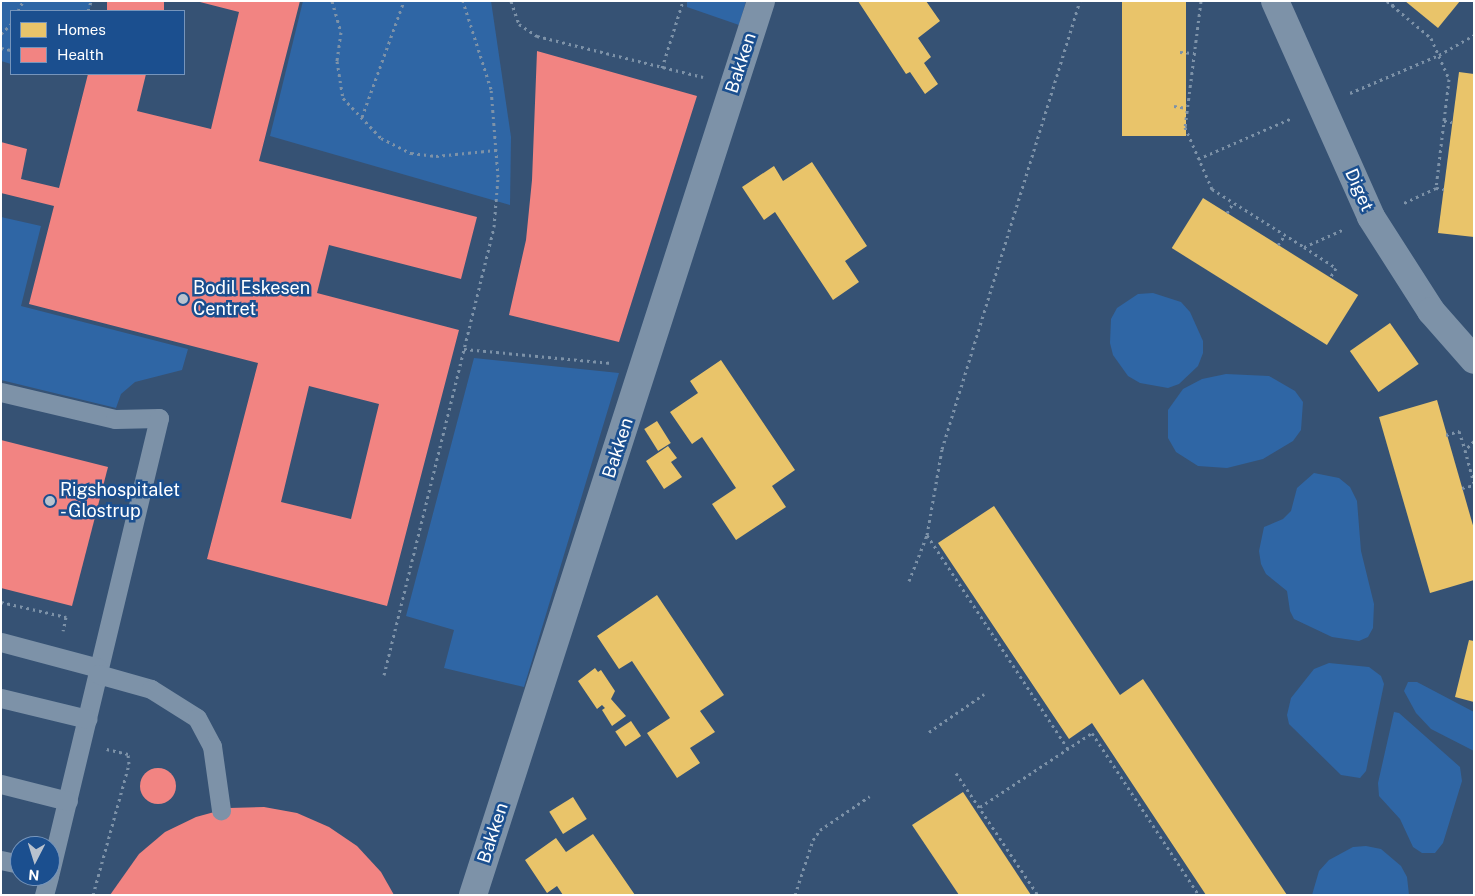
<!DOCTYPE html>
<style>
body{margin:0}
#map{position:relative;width:1475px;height:896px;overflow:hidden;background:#365274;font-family:"Public Sans",sans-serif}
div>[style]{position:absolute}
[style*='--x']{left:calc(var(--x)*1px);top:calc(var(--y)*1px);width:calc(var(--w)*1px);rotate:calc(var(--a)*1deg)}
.green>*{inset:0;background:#2f66a5}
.homes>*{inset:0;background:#e9c46a;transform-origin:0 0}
.health>*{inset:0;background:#f28482;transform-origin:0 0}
.round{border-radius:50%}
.path>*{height:3px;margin-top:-1.5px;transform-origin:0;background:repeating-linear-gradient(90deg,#7d92a8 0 2.5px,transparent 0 6.5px)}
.service>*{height:19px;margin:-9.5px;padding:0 9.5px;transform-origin:9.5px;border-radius:9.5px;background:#7d92a8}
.minor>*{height:28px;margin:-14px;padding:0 14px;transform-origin:14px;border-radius:14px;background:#7d92a8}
.dots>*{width:14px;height:14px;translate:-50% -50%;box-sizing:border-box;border:2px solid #1b4f8f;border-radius:50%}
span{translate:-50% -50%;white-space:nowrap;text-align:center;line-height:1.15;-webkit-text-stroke:5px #1b4f8f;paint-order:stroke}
.street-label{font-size:18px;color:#fff}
.poi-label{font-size:18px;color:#fff}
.left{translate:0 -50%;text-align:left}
.frame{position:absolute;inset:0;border:2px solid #fff;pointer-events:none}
.legend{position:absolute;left:10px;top:10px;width:175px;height:65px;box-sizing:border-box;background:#1b4f8f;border:1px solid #7695bc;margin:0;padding:6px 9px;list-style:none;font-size:15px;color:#fff}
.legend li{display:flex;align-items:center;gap:10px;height:25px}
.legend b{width:25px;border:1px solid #7695bc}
.north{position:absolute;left:10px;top:836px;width:50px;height:50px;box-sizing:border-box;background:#1b4f8f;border:1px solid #7695bc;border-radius:50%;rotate:185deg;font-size:14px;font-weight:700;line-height:20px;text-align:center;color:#fff}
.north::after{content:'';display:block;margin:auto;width:18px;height:22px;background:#b9c2ce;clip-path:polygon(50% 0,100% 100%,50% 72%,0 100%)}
</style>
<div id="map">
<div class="green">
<i style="clip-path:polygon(1px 1px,92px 1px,89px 11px,11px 11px,11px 64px,1px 61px)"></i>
<i style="clip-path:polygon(303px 1px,491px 1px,511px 137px,510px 205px,270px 136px)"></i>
<i style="clip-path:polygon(687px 1px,746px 1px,739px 25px,687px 7px)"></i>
<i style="clip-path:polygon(1px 217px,41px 226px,21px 306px,188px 349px,182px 370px,135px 382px,121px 394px,116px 408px,1px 380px)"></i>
<i style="clip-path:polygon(1153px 293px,1181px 302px,1190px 312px,1203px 341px,1203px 353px,1198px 366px,1179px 384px,1168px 388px,1140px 383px,1128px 376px,1113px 355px,1110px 343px,1111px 319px,1117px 308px,1138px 294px)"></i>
<i style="clip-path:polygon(474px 358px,619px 373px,524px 687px,444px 668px,454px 630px,406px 616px)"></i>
<i style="clip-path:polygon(1226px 374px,1269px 376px,1295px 391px,1303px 402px,1301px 430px,1293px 441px,1263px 459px,1227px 468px,1198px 466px,1176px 452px,1168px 438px,1168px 410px,1183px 389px,1202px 379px)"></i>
<i style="clip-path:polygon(1314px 473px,1339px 478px,1350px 487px,1357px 501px,1361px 551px,1374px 604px,1373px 628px,1368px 637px,1359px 641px,1332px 637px,1294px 619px,1290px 611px,1287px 591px,1266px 574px,1261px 564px,1259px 551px,1264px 527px,1283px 519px,1291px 511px,1297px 488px)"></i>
<i style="clip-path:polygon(1329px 663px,1369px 667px,1381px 676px,1384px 684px,1366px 771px,1360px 778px,1341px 775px,1289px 724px,1287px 715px,1291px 698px,1314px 669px)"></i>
<i style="clip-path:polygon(1408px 682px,1417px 682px,1474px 712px,1474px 751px,1431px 729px,1416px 713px,1404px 691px)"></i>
<i style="clip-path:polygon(1394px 712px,1399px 713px,1460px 767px,1462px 781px,1443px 843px,1435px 853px,1422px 853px,1413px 847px,1400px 819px,1379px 796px,1378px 783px)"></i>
<i style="clip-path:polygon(1366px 846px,1381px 849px,1401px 866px,1407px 877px,1409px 895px,1312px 895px,1319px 871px,1329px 860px,1353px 847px)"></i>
</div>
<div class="homes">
<i style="clip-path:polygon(858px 1px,926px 1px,940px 21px,918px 38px,931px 57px,924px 63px,938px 84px,925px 94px,910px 72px,906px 74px)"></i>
<i style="left:1122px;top:1px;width:64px;height:135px"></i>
<i style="clip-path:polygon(1405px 1px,1460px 1px,1438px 28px)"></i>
<i style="clip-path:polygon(1459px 72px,1474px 74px,1474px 237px,1438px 233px)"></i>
<i style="clip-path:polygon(812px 162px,867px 246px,845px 261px,859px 282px,833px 300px,775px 212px,764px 220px,742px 187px,774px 166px,783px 181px)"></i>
<i style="left:1203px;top:198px;width:183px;height:59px;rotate:32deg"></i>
<i style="left:1390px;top:323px;width:50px;height:49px;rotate:55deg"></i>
<i style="clip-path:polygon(721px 360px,795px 470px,772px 486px,786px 507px,736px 540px,712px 504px,736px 488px,702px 437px,692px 444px,670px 412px,698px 393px,690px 381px)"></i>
<i style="clip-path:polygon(1437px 400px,1474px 529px,1474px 580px,1430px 593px,1379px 417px)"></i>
<i style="left:657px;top:421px;width:26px;height:15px;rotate:58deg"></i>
<i style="clip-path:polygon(668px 446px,677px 458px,671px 462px,682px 477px,664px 489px,646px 461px)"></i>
<i style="clip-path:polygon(994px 506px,1120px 695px,1143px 679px,1287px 895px,1206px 895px,1092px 723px,1069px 739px,938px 543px)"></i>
<i style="clip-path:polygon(657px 595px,724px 695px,700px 711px,715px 732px,690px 748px,700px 763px,677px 778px,647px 733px,670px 718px,632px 661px,619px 669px,597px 636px)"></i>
<i style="clip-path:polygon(1469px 640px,1474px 641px,1474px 702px,1455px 697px)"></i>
<i style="clip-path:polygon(595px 668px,598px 672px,601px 670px,615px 691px,611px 699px,626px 716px,612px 726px,602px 710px,605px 708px,602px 705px,597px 709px,578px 681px)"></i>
<i style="left:631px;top:721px;width:18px;height:19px;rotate:56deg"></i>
<i style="clip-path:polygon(963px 792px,1031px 895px,959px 895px,912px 825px)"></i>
<i style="left:573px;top:797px;width:26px;height:28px;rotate:58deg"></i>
<i style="clip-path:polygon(593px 834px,635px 895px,563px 895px,557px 886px,547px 893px,525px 860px,556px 838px,566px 852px)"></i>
</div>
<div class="health">
<i style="left:107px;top:1px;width:57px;height:10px"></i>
<i style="clip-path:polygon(evenodd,196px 1px,300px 1px,259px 161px,477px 217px,461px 279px,329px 245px,317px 293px,459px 330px,387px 606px,207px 559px,258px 363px,29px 304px,54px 206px,1px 193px,1px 142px,27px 149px,21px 179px,59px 188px,88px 74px,146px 74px,137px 111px,211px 129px,239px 12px,196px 1px,309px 386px,379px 404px,351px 519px,281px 502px,309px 386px)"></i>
<i style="clip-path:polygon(537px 51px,697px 96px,619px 342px,509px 315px,526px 240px,532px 180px)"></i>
<i style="clip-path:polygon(1px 440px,108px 467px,72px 606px,1px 588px)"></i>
<i class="round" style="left:140px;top:768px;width:36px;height:36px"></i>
<i style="clip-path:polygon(264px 807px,297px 813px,329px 827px,357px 846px,381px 872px,394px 895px,110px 895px,139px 854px,165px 832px,196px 817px,229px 808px)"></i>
</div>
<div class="path">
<i style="--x:332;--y:1;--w:32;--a:74"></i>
<i style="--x:341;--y:32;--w:29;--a:98"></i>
<i style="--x:337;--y:61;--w:37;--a:81"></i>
<i style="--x:343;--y:98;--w:55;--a:46.5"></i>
<i style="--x:381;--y:138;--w:34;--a:27"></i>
<i style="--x:411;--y:153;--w:25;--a:7"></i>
<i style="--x:436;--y:156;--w:60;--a:-5.7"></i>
<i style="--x:511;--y:1;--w:24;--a:71"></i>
<i style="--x:519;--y:24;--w:22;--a:34"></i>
<i style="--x:537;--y:36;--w:171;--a:13.9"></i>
<i style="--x:1201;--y:1;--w:127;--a:97.2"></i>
<i style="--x:1185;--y:127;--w:68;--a:66.5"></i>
<i style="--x:1212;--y:189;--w:109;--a:32.2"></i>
<i style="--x:1304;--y:247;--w:42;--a:-24.1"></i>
<i style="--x:1387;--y:1;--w:57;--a:40.1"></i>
<i style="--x:1431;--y:38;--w:45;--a:66.3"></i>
<i style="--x:1449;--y:79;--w:110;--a:96.8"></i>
<i style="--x:1436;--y:188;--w:38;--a:155"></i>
<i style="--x:1392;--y:6;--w:6;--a:-59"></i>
<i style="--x:18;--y:11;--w:11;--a:-63"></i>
<i style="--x:88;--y:11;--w:10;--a:-73"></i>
<i style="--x:1;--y:34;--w:14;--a:-45"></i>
<i style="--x:1;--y:48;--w:10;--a:11"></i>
<i style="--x:1180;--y:52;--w:14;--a:4"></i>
<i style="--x:662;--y:68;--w:70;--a:-72.6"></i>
<i style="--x:1350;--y:93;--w:97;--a:-23.1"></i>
<i style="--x:1439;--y:55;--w:40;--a:-29.7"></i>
<i style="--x:1174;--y:106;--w:13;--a:9"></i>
<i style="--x:362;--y:117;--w:123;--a:-70.1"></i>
<i style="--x:1444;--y:121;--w:8;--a:7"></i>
<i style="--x:1198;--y:159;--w:103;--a:-23.6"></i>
<i style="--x:1436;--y:188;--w:8;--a:7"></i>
<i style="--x:1227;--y:213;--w:12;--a:-59"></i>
<i style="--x:1278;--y:245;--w:12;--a:-55"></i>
<i style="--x:1304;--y:247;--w:38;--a:33"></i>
<i style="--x:1336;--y:268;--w:12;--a:121"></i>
<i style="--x:464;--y:349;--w:148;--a:5.4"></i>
<i style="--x:1446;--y:435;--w:14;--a:-17"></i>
<i style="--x:1459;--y:431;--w:20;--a:72"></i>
<i style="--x:1474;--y:441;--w:13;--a:135"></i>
<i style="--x:1465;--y:450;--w:34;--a:75"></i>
<i style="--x:1462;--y:488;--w:12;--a:-14"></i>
<i style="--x:927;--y:535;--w:256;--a:56.6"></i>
<i style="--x:909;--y:581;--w:49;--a:-68.6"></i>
<i style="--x:927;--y:535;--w:87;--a:-80.1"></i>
<i style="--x:942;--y:449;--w:469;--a:-72.9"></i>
<i style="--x:1;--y:602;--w:67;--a:13"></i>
<i style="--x:66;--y:617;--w:14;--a:102"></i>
<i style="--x:384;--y:675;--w:461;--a:-76.2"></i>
<i style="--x:494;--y:227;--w:50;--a:-85.4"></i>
<i style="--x:498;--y:177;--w:88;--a:-94.5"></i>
<i style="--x:491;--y:89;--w:92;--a:-107.7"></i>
<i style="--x:929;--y:732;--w:67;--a:-34.6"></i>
<i style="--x:956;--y:773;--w:147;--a:56.1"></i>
<i style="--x:980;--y:807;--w:134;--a:-33.5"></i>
<i style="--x:1092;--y:733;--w:194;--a:56.6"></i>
<i style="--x:93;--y:895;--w:136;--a:-74.6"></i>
<i style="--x:129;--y:764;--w:10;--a:-96"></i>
<i style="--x:128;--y:754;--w:22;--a:-167"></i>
<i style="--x:795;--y:895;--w:58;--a:-71.9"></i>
<i style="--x:813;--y:840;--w:12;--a:-55"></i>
<i style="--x:820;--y:830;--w:60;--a:-34.2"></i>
</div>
<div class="service">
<i style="--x:1;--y:392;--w:117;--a:13.3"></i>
<i style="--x:115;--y:419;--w:44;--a:-1.3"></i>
<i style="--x:159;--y:418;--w:468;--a:103.5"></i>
<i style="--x:1;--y:642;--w:101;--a:14.9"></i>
<i style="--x:98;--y:674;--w:55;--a:15.8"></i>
<i style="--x:151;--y:689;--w:54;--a:32.2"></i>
<i style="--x:197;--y:718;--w:32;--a:62"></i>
<i style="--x:212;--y:746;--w:65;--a:82"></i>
<i style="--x:1;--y:698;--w:89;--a:13.7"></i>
<i style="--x:1;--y:784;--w:69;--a:14.2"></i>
<i style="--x:1;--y:860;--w:19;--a:12"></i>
<i style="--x:44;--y:895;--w:20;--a:-75"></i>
</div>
<div class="minor">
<i style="--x:1275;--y:1;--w:236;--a:66"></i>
<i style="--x:1371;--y:217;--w:112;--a:57.4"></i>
<i style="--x:1431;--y:311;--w:65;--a:48.7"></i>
<i style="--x:473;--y:895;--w:939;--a:-72.14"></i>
</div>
<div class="dots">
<i style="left:183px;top:299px;background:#b9c2ce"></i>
<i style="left:50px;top:501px;background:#b9c2ce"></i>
</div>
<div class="street-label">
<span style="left:741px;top:63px;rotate:-72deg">Bakken</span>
<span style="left:1359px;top:190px;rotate:66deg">Diget</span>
<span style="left:618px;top:448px;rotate:-72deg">Bakken</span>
<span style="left:493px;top:833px;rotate:-72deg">Bakken</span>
</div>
<div class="poi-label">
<span class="left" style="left:193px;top:299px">Bodil Eskesen<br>Centret</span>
<span class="left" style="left:60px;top:501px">Rigshospitalet<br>- Glostrup</span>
</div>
<div class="frame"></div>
<ul class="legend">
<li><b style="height:14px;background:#e9c46a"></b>Homes</li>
<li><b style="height:14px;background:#f28482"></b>Health</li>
</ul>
<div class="north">N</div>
</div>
